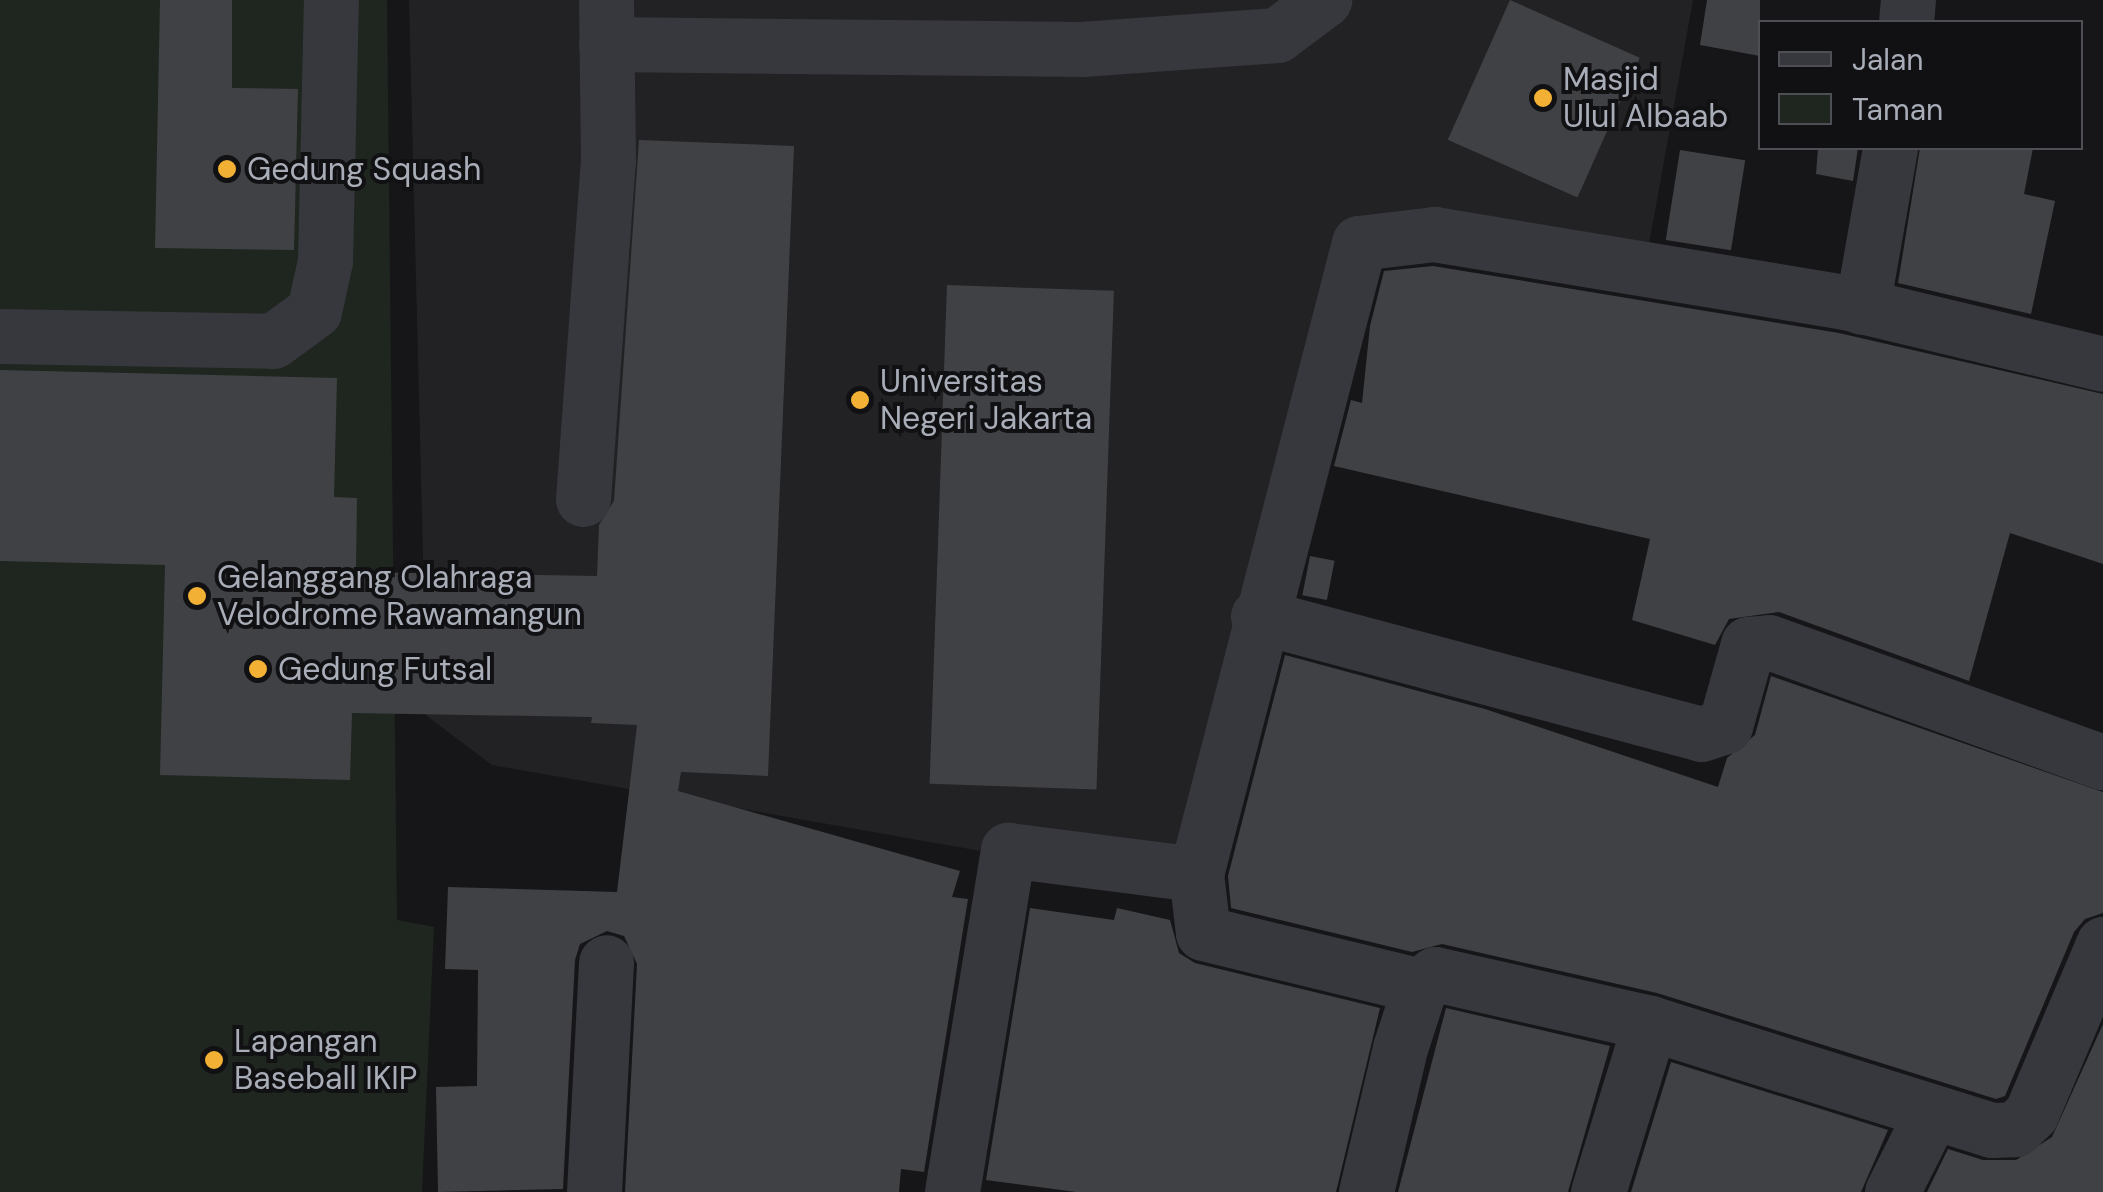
<!DOCTYPE html>
<style>
body{margin:0}
#map{position:relative;width:2103px;height:1192px;overflow:hidden;background:#161618;font-family:"DM Sans",sans-serif}
div>[style]{position:absolute}
[style*='--x']{left:calc(var(--x)*1px);top:calc(var(--y)*1px);width:calc(var(--w)*1px);rotate:calc(var(--a)*1deg)}
.built>*{inset:0;background:#222225}
.green>*{inset:0;background:#1e261f}
.building>*{inset:0;background:#404145;transform-origin:0 0}
.minor>*{height:55px;margin:-27.5px;padding:0 27.5px;transform-origin:27.5px;border-radius:27.5px;background:#37383d}
.dots>*{width:28px;height:28px;translate:-50% -50%;box-sizing:border-box;border:5px solid #111113;border-radius:50%}
span{translate:-50% -50%;white-space:nowrap;text-align:center;line-height:1.15;-webkit-text-stroke:8px #111113;paint-order:stroke}
.poi-label{font-size:32px;color:#a8adb8}
.left{translate:0 -50%;text-align:left}
.legend{position:absolute;left:1758px;top:20px;width:325px;height:130px;box-sizing:border-box;background:#111113;border:2px solid #4d4f55;margin:0;padding:12px 18px;list-style:none;font-size:30px;color:#a8adb8}
.legend li{display:flex;align-items:center;gap:20px;height:50px}
.legend b{width:50px;border:2px solid #4d4f55}
</style>
<div id="map">
<div class="built">
<i style="clip-path:polygon(409px 0,1693px 0,1644px 272px,1352px 218px,1175px 885px,492px 765px,427px 716px)"></i>
</div>
<div class="green">
<i style="clip-path:polygon(0 0,387px 0,397px 920px,434px 927px,422px 1192px,0 1192px)"></i>
</div>
<div class="building">
<i style="clip-path:polygon(160px 0,232px 0,232px 88px,298px 89px,294px 250px,155px 248px)"></i>
<i style="left:1510px;top:0;width:142px;height:153px;rotate:24deg"></i>
<i style="clip-path:polygon(1707px 0,1760px 0,1760px 56px,1700px 45px)"></i>
<i style="clip-path:polygon(639px 140px,794px 146px,768px 776px,681px 772px,678px 791px,960px 871px,952px 897px,968px 899px,924px 1172px,901px 1169px,899px 1192px,625px 1192px,637px 964px,624px 936px,607px 931px,580px 944px,575px 960px,563px 1189px,438px 1192px,436px 1087px,477px 1086px,478px 970px,445px 969px,448px 887px,617px 892px,637px 725px,591px 723px,592px 717px,352px 713px,350px 780px,160px 775px,165px 565px,0 561px,0 370px,337px 378px,334px 497px,357px 498px,356px 572px,597px 576px,599px 525px,614px 501px)"></i>
<i style="clip-path:polygon(1818px 148px,1858px 148px,1853px 181px,1816px 174px)"></i>
<i style="clip-path:polygon(1920px 148px,2033px 148px,2024px 194px,2055px 201px,2031px 314px,1898px 283px)"></i>
<i style="left:1680px;top:150px;width:66px;height:91px;rotate:9deg"></i>
<i style="clip-path:polygon(1433px 266px,1839px 333px,2103px 394px,2103px 564px,2010px 533px,1969px 681px,1779px 612px,1729px 619px,1715px 645px,1632px 620px,1650px 539px,1334px 466px,1351px 400px,1362px 403px,1370px 326px,1384px 271px)"></i>
<i style="left:947px;top:285px;width:167px;height:499px;rotate:2deg"></i>
<i style="left:1310px;top:556px;width:25px;height:40px;rotate:11deg"></i>
<i style="clip-path:polygon(1285px 655px,1485px 709px,1718px 787px,1727px 758px,1755px 735px,1771px 676px,2103px 792px,2103px 913px,2085px 919px,2074px 932px,2005px 1096px,1996px 1099px,1657px 993px,1442px 944px,1412px 952px,1231px 908px,1228px 876px)"></i>
<i style="clip-path:polygon(1030px 908px,1114px 920px,1117px 908px,1170px 920px,1179px 953px,1195px 963px,1380px 1008px,1336px 1192px,1076px 1192px,986px 1180px)"></i>
<i style="clip-path:polygon(1446px 1008px,1610px 1046px,1568px 1192px,1398px 1192px)"></i>
<i style="clip-path:polygon(2103px 1024px,2103px 1192px,1927px 1192px,1948px 1149px,1983px 1160px,2016px 1160px,2052px 1137px)"></i>
<i style="clip-path:polygon(1671px 1062px,1888px 1130px,1861px 1192px,1631px 1192px)"></i>
</div>
<div class="minor">
<i style="--x:1906;--y:22;--w:22;--a:-85"></i>
<i style="--x:606;--y:44;--w:476;--a:0.6"></i>
<i style="--x:1082;--y:49;--w:196;--a:-4.1"></i>
<i style="--x:1277;--y:35;--w:59;--a:-36.7"></i>
<i style="--x:1862;--y:307;--w:161;--a:-80"></i>
<i style="--x:0;--y:336;--w:273;--a:1"></i>
<i style="--x:273;--y:341;--w:51;--a:-36.2"></i>
<i style="--x:314;--y:311;--w:51;--a:-77.6"></i>
<i style="--x:325;--y:261;--w:261;--a:-88.7"></i>
<i style="--x:583;--y:499;--w:339;--a:-85.8"></i>
<i style="--x:608;--y:161;--w:161;--a:-90.7"></i>
<i style="--x:1258;--y:616;--w:458;--a:14.9"></i>
<i style="--x:1701;--y:734;--w:25;--a:-18"></i>
<i style="--x:1725;--y:726;--w:85;--a:-74.3"></i>
<i style="--x:1748;--y:644;--w:21;--a:-5"></i>
<i style="--x:1769;--y:642;--w:355;--a:19.8"></i>
<i style="--x:1196;--y:874;--w:652;--a:-75.52"></i>
<i style="--x:1359;--y:243;--w:76;--a:-6.8"></i>
<i style="--x:1434;--y:234;--w:417;--a:9.4"></i>
<i style="--x:1845;--y:302;--w:265;--a:13.5"></i>
<i style="--x:594;--y:1192;--w:230;--a:-87"></i>
<i style="--x:952;--y:1192;--w:347;--a:-80.7"></i>
<i style="--x:1008;--y:850;--w:190;--a:7.3"></i>
<i style="--x:1196;--y:874;--w:59;--a:83.2"></i>
<i style="--x:1203;--y:933;--w:223;--a:13.7"></i>
<i style="--x:1366;--y:1192;--w:148;--a:-76.7"></i>
<i style="--x:1400;--y:1048;--w:65;--a:-72.1"></i>
<i style="--x:1420;--y:986;--w:19;--a:-39"></i>
<i style="--x:1435;--y:974;--w:221;--a:12.8"></i>
<i style="--x:1650;--y:1023;--w:358;--a:17.4"></i>
<i style="--x:1992;--y:1130;--w:23;--a:-2"></i>
<i style="--x:2015;--y:1129;--w:22;--a:-43"></i>
<i style="--x:2031;--y:1114;--w:185;--a:-67"></i>
<i style="--x:1598;--y:1192;--w:177;--a:-72.9"></i>
<i style="--x:1892;--y:1192;--w:89;--a:-63.4"></i>
</div>
<div class="dots">
<i style="left:1543px;top:98px;background:#f2b134"></i>
<i style="left:227px;top:169px;background:#f2b134"></i>
<i style="left:860px;top:400px;background:#f2b134"></i>
<i style="left:197px;top:596px;background:#f2b134"></i>
<i style="left:258px;top:669px;background:#f2b134"></i>
<i style="left:214px;top:1060px;background:#f2b134"></i>
</div>
<div class="poi-label">
<span class="left" style="left:1563px;top:98px">Masjid<br>Ulul Albaab</span>
<span class="left" style="left:247px;top:169px">Gedung Squash</span>
<span class="left" style="left:880px;top:400px">Universitas<br>Negeri Jakarta</span>
<span class="left" style="left:217px;top:596px">Gelanggang Olahraga<br>Velodrome Rawamangun</span>
<span class="left" style="left:278px;top:669px">Gedung Futsal</span>
<span class="left" style="left:234px;top:1060px">Lapangan<br>Baseball IKIP</span>
</div>
<ul class="legend">
<li><b style="height:12px;background:#37383d"></b>Jalan</li>
<li><b style="height:28px;background:#1e261f"></b>Taman</li>
</ul>
</div>
